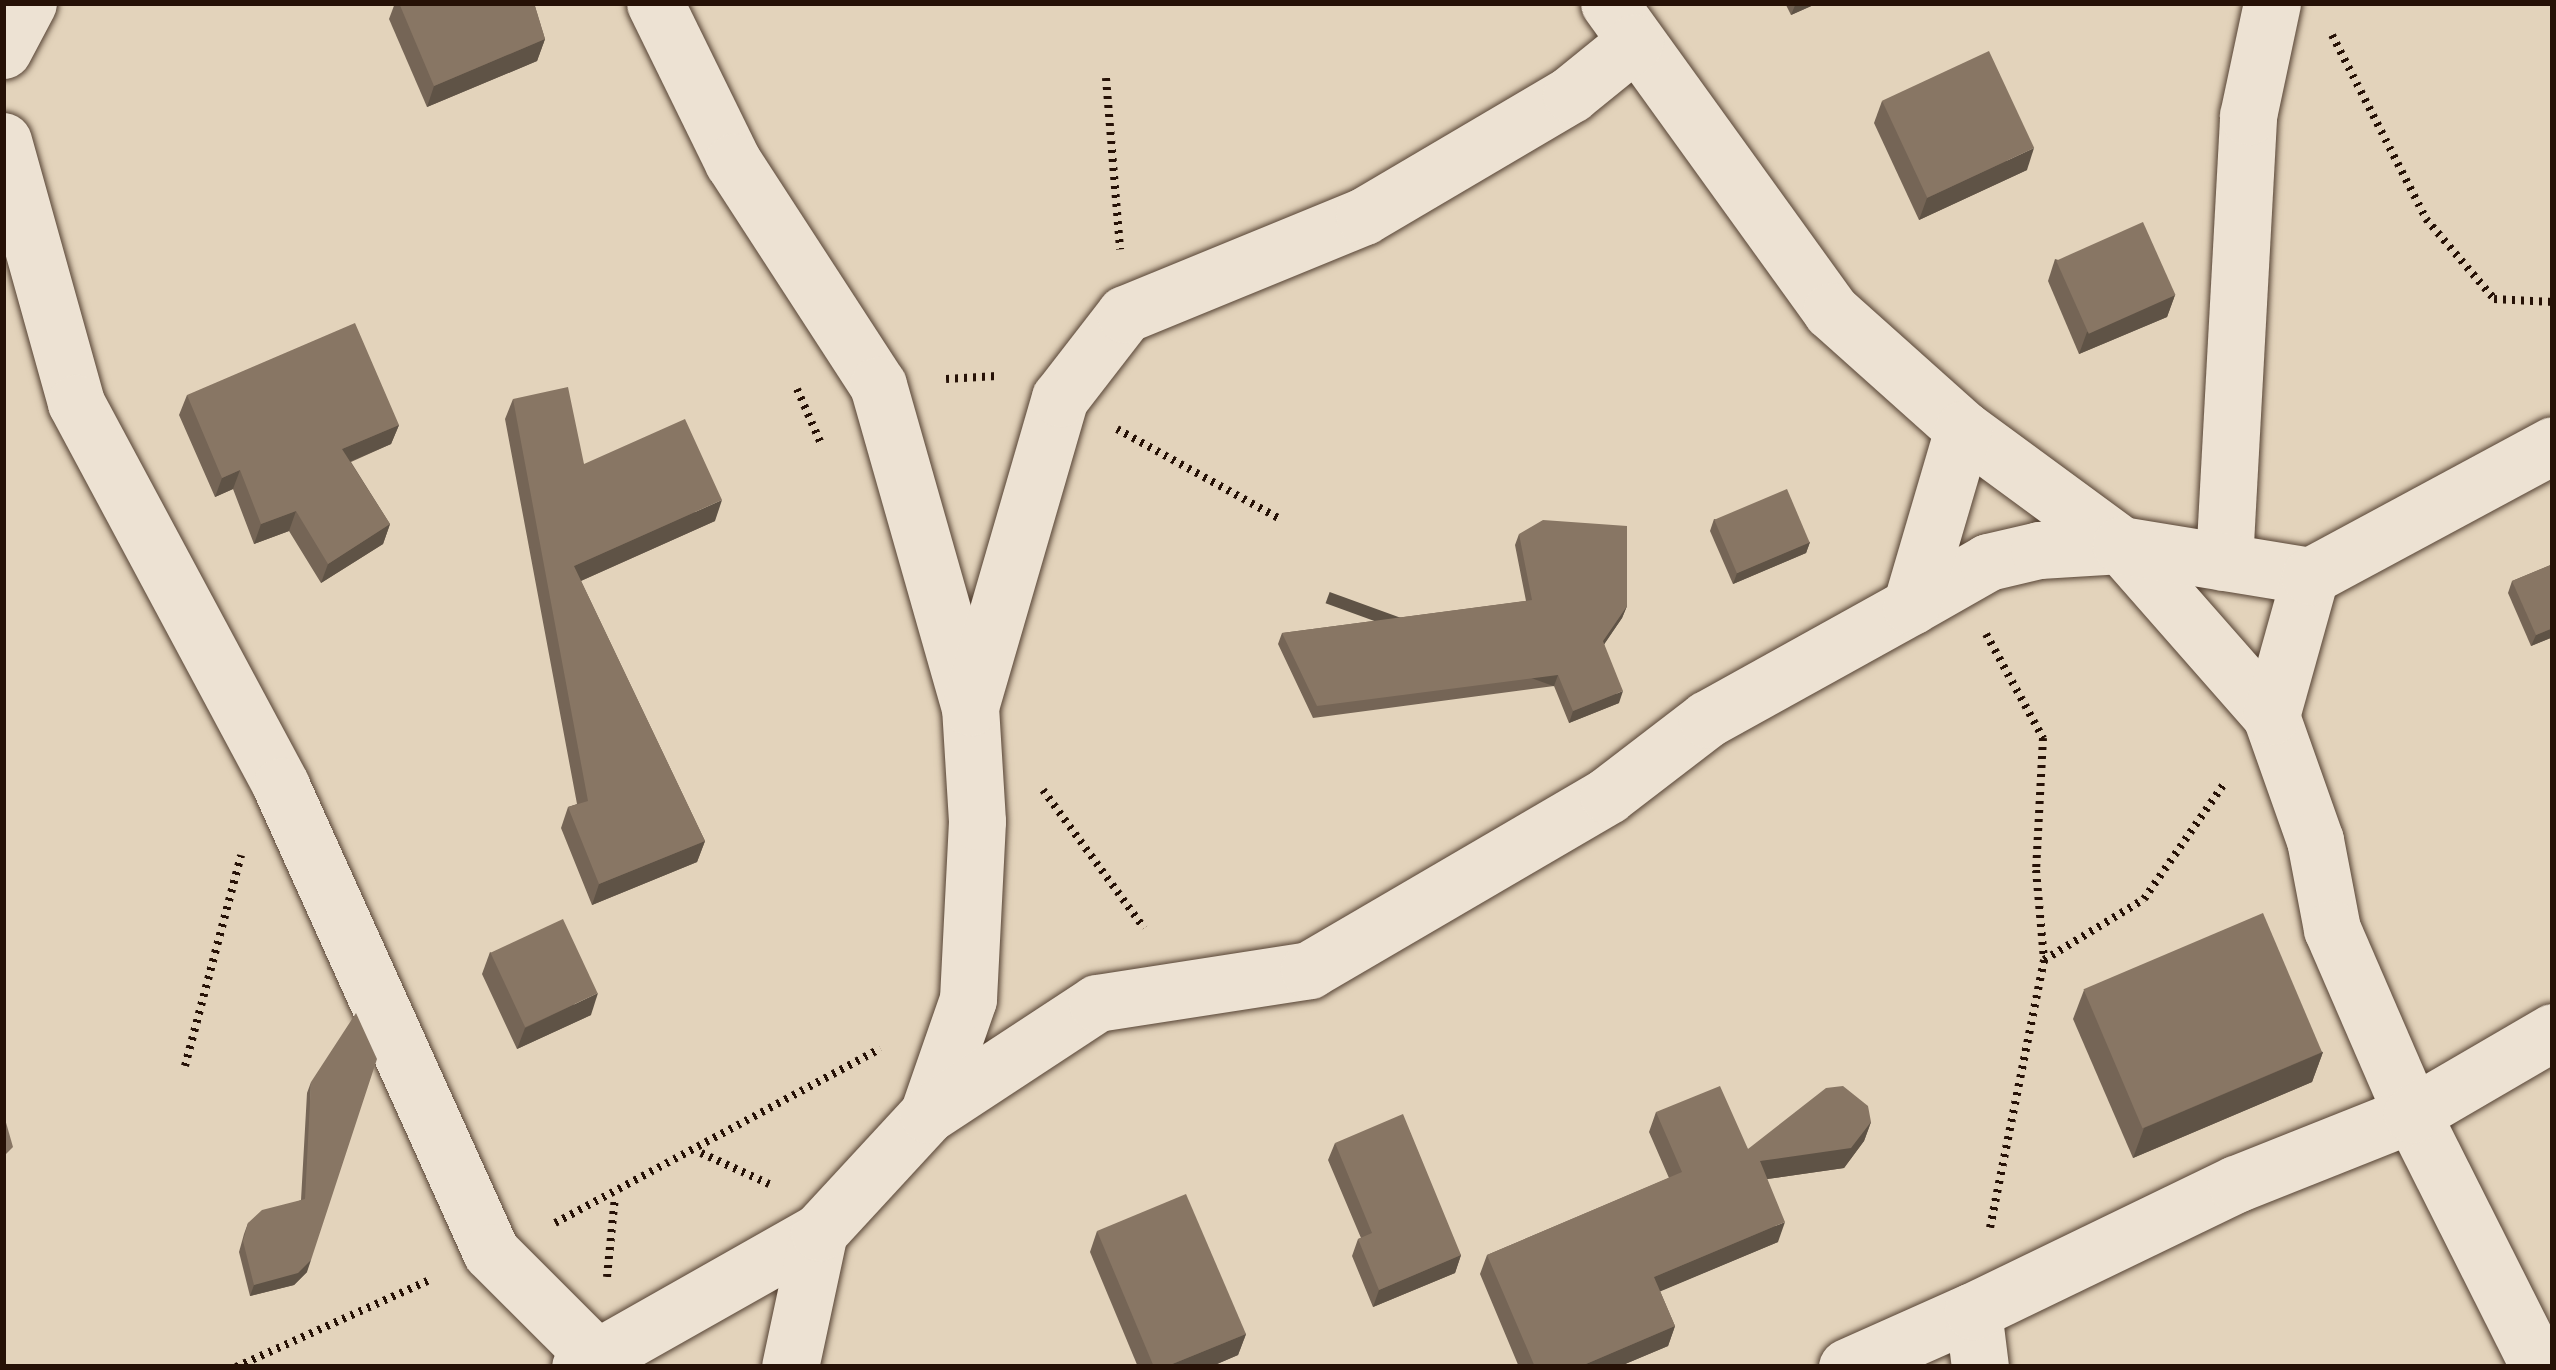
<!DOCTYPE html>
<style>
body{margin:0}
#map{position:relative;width:2556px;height:1370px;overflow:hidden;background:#e3d3bb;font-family:Alegreya,serif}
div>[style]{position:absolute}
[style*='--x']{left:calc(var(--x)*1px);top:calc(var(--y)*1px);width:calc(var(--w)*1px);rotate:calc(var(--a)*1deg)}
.path>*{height:8px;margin-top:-4px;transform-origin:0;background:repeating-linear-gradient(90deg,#261106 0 3px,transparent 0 9px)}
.roads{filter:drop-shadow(0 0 3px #554233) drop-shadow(0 0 3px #554233)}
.street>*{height:57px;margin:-28.5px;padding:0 28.5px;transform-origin:28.5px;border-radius:28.5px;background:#ede2d3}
.wall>*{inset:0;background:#756556}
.shaded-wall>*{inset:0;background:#5f5346;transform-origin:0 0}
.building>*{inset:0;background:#887664;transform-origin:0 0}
span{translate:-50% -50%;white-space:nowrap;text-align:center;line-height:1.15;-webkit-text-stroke:12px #ede2d3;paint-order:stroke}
.frame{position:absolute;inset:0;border:6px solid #261106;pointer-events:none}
</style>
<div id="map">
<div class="path">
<i style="--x:2332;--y:35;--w:207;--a:62.9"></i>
<i style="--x:2426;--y:219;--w:105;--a:49.6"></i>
<i style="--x:2494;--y:299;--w:59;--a:2.9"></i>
<i style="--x:1106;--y:78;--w:172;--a:85.3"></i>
<i style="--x:946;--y:379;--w:51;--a:-3.4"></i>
<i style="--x:797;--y:389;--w:62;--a:66.3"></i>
<i style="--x:1117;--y:429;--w:188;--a:28.9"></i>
<i style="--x:1986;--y:634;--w:119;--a:61.3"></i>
<i style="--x:2043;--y:738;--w:132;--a:93"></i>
<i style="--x:2036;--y:870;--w:90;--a:84.9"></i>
<i style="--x:2044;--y:960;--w:273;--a:101.4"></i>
<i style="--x:1043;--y:790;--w:171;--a:53.8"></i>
<i style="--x:2044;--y:960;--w:117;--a:-31.4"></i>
<i style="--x:2144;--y:899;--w:140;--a:-55.2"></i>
<i style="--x:185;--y:1066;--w:218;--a:-75.1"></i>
<i style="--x:701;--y:1153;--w:75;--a:24.5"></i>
<i style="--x:555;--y:1223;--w:369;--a:-28.2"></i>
<i style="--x:607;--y:1277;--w:80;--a:-84.3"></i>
<i style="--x:236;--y:1367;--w:215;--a:-24.2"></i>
</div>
<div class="roads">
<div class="street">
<i style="--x:655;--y:3;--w:177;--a:63.9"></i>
<i style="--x:733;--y:162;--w:266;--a:57"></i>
<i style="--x:878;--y:385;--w:335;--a:74.1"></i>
<i style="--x:1609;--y:3;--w:380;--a:54.2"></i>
<i style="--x:1831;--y:311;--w:177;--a:41.8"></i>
<i style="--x:1963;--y:429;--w:196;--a:36.3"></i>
<i style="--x:2121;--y:545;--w:227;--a:48.7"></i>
<i style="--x:2271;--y:716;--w:132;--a:70.5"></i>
<i style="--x:2315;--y:840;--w:91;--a:79.2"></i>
<i style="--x:2332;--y:929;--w:202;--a:66.6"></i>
<i style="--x:2412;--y:1114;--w:283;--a:63.3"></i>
<i style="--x:3;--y:50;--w:53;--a:-62"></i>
<i style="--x:3;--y:141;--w:272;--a:74.4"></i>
<i style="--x:76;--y:403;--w:434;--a:61.8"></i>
<i style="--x:281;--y:786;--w:511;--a:65.74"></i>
<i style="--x:491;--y:1252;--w:153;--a:45"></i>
<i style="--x:2224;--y:562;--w:447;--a:-86.9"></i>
<i style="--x:2248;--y:116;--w:116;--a:-78"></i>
<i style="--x:1911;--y:606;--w:89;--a:-29.7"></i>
<i style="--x:1988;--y:562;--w:52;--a:-13.2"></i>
<i style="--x:2039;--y:550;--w:82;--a:-3.5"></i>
<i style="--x:2121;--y:545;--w:192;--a:9.3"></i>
<i style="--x:2271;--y:716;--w:145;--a:-74.4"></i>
<i style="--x:2310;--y:576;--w:276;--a:-28.3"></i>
<i style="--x:928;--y:1114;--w:122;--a:-70.8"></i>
<i style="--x:968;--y:999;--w:178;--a:-87.1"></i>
<i style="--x:977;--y:821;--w:114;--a:-93.5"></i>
<i style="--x:970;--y:707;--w:322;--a:-73.8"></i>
<i style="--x:1060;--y:398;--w:106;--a:-52.3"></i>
<i style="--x:1125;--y:314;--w:258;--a:-22.3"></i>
<i style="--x:1364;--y:216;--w:240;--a:-30.5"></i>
<i style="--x:1571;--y:94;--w:82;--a:-39.1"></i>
<i style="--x:580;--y:1367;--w:274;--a:-29.5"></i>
<i style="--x:790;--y:1367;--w:138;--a:-77.9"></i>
<i style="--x:819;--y:1232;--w:161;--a:-47.3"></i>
<i style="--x:928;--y:1114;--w:202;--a:-33.3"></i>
<i style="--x:1097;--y:1003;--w:215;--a:-8.8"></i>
<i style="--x:1309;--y:970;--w:346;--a:-30.3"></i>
<i style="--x:1608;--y:795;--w:125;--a:-37.5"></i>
<i style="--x:1707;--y:719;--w:233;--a:-29"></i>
<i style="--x:1911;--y:606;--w:184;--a:-73.6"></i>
<i style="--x:1847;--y:1367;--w:138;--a:-24"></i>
<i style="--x:1980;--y:1367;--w:56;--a:-97.1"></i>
<i style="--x:1973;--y:1311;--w:292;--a:-25.8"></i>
<i style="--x:2236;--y:1184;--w:189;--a:-21.7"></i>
<i style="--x:2412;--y:1114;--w:163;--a:-30.2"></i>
</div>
</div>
<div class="wall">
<i style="clip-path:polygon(395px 3px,534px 3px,545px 39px,537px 61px,427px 107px,389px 19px)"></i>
<i style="clip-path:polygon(1785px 3px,1818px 3px,1791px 15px)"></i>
<i style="clip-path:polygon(1882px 101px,2027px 170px,1919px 220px,1874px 123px)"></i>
<i style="clip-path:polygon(2055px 259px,2175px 295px,2167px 317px,2079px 354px,2048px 281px)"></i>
<i style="clip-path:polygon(187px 395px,399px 425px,391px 444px,351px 462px,390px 524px,383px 544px,321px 583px,289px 531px,254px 544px,233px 489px,215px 497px,179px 415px)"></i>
<i style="clip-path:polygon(513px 399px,584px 464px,715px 521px,581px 581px,705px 841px,697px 862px,592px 905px,561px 828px,568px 807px,577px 804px,505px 419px)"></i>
<i style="clip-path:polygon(1714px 519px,1810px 542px,1806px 553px,1733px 584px,1710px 531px)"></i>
<i style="clip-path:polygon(1519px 534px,1627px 606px,1622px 618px,1604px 644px,1619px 703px,1569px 723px,1554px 686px,1313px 718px,1278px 644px,1282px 633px,1526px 601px,1515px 545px)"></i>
<i style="clip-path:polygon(2553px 564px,2553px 637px,2531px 646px,2508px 593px,2512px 581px)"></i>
<i style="clip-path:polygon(490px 952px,591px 1015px,517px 1049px,482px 974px)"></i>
<i style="clip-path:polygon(2084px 990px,2323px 1052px,2312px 1082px,2133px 1158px,2073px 1019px)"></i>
<i style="clip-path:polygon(311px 1082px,307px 1272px,294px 1285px,250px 1296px,239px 1252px,244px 1234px,248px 1223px,301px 1200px,307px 1093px)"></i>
<i style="clip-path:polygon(1656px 1112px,1748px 1149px,1871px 1122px,1864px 1141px,1844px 1168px,1767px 1179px,1778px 1242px,1660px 1291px,1675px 1326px,1668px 1346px,1618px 1367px,1519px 1367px,1480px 1274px,1487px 1255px,1669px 1178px,1649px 1132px)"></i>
<i style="clip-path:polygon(1335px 1143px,1461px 1255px,1455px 1273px,1373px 1307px,1352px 1256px,1358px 1239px,1361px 1238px,1328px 1160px)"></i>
<i style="clip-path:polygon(1097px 1231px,1246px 1334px,1238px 1355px,1210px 1367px,1138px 1367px,1090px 1252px)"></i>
</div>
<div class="shaded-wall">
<i style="clip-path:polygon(1796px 3px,1818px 3px,1791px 15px)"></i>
<i style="clip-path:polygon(545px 39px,537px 61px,427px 107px,434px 86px)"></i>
<i style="clip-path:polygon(2034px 148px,2027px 170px,1919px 220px,1927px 198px)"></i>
<i style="clip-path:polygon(2175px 295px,2167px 317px,2079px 354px,2087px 332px)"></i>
<i style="clip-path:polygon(399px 425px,391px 444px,335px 468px,342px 449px)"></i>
<i style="clip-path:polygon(240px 470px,233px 489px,215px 497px,222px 478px)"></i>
<i style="clip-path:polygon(722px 500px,715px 521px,567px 587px,574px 566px)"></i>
<i style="clip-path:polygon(296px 511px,289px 531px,254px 544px,261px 524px)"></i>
<i style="clip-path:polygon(390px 524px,383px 544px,321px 583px,328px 564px)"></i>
<i style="clip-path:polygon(1810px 542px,1806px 553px,1733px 584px,1737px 573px)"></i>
<i style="clip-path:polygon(1627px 606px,1622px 618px,1599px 652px,1603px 641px)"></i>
<i style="clip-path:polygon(2553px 628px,2553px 637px,2531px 646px,2536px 635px)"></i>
<i style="left:1558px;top:675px;width:12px;height:243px;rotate:110deg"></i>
<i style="clip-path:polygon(1623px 691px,1619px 703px,1569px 723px,1573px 711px)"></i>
<i style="clip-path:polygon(705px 841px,697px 862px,592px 905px,599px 884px)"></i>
<i style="clip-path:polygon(598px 993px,591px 1015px,517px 1049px,525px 1028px)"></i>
<i style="clip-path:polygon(2323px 1052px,2312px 1082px,2133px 1158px,2144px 1128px)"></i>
<i style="clip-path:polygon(1871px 1122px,1864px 1141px,1844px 1168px,1753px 1181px,1760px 1161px)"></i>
<i style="clip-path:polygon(1785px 1222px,1778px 1242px,1647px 1297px,1654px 1277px)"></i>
<i style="clip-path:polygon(1461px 1255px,1455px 1273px,1373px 1307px,1379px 1290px)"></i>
<i style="clip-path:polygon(311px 1260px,307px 1272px,294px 1285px,250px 1296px,254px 1285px)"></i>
<i style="clip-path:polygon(1675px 1326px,1668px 1346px,1618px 1367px,1579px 1367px)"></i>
<i style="clip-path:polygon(1246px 1334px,1238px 1355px,1210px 1367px,1165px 1367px)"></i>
</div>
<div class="building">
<i style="clip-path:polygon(399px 3px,534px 3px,545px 39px,434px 86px)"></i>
<i style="left:1989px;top:51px;width:107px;height:118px;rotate:65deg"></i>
<i style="left:2143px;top:222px;width:80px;height:95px;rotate:66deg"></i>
<i style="clip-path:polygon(355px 323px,399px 425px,342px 449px,390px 524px,328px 564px,296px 511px,261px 524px,240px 470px,222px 478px,187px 395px)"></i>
<i style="clip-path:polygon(568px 387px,584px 464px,685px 419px,722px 500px,574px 566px,705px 841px,599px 884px,568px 807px,588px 801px,513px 399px)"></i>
<i style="left:1787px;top:489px;width:58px;height:79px;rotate:67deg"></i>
<i style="clip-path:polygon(1543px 520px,1627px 526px,1627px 606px,1603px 641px,1623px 691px,1573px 711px,1558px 675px,1317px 706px,1282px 633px,1532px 600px,1519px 534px)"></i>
<i style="clip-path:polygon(2553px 564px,2553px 628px,2536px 635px,2512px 581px)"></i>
<i style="left:2263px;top:913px;width:151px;height:195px;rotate:67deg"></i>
<i style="left:563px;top:919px;width:82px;height:80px;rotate:65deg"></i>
<i style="clip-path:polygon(356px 1013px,377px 1059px,311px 1260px,298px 1273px,254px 1285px,243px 1241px,248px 1223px,262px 1210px,305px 1199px,311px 1082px)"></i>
<i style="clip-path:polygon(1720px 1086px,1748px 1149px,1826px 1088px,1843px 1086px,1868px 1106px,1871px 1122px,1851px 1148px,1760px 1161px,1785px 1222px,1654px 1277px,1675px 1326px,1579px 1367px,1535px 1367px,1487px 1255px,1682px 1172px,1656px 1112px)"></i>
<i style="clip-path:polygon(3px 1112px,13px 1147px,3px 1157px)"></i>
<i style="clip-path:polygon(1403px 1114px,1461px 1255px,1379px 1290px,1358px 1239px,1372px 1233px,1335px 1143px)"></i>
<i style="clip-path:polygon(1186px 1194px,1246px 1334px,1165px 1367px,1154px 1367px,1097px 1231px)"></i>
</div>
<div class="frame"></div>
</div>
